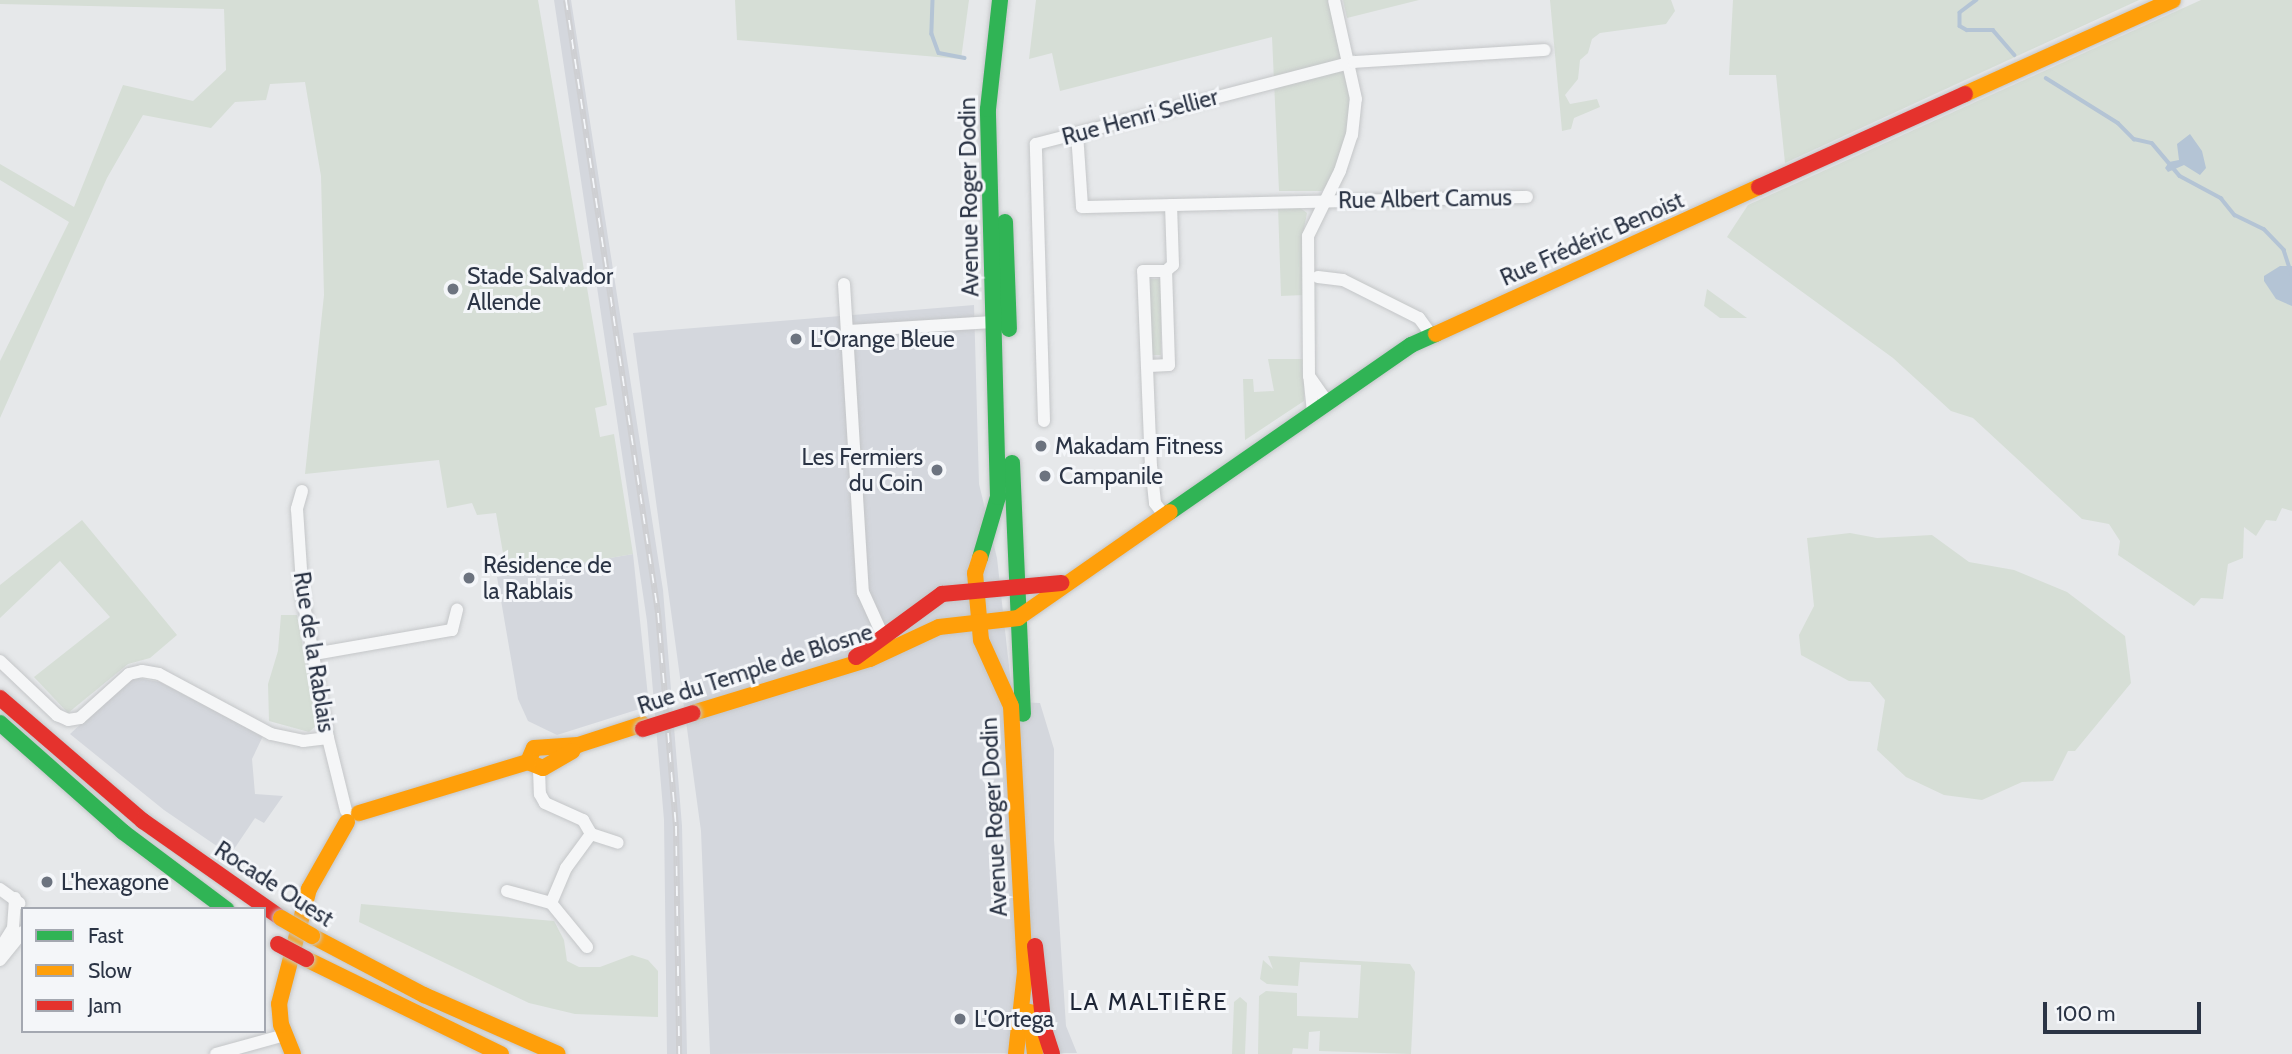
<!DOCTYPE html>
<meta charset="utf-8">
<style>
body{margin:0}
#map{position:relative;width:2292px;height:1054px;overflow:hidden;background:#e6e8ea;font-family:Cabin,sans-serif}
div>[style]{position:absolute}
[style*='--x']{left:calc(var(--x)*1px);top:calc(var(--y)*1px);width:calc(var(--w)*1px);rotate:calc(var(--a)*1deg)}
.built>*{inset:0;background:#d4d7dd}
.green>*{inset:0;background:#d6ded6;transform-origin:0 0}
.water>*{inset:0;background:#b4c4d5}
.stream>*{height:3.5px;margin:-1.75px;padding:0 1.75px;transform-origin:1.75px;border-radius:1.75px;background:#b4c4d5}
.roads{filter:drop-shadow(0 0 2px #c4c6c8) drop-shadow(0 0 2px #c4c6c8)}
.street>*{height:12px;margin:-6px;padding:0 6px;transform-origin:6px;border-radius:6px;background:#f5f6f7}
.fast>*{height:16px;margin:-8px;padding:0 8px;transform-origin:8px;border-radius:8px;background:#30b455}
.slow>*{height:16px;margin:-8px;padding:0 8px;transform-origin:8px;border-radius:8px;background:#ff9f0a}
.jam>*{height:16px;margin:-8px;padding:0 8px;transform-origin:8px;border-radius:8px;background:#e5322d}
.rail>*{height:6px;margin-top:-3px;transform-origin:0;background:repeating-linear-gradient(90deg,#f4f6f9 0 10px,#cecfd2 0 20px);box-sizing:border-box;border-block:2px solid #cecfd2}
.bridges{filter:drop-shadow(0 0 2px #c4c6c8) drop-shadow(0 0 2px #c4c6c8)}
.slow-bridge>*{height:16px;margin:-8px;padding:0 8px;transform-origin:8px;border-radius:8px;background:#ff9f0a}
.jam-bridge>*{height:16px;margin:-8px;padding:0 8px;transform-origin:8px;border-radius:8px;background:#e5322d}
.dots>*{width:19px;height:19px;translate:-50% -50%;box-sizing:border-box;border:4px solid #f4f6f9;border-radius:50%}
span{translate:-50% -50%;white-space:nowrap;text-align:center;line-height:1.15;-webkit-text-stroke:6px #f4f6f9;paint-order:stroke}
.street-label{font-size:23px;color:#2b3445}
.poi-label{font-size:23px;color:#2b3445}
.left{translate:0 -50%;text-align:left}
.right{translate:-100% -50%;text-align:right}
.neighbourhood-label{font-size:24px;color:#1d2536;letter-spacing:2px}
.legend{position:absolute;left:21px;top:907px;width:245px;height:126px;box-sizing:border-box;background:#f4f6f9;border:2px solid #a4a8b1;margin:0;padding:9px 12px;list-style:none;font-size:21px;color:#2b3445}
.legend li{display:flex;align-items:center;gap:14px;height:35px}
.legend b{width:35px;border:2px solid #a4a8b1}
.scale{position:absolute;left:2043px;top:1002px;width:158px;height:32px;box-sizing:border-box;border:4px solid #2b3445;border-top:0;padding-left:9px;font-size:21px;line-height:24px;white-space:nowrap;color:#2b3445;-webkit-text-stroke:5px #f4f6f9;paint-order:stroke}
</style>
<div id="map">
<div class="built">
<i style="clip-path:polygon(554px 0,571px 0,663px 590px,682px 826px,687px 1054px,667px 1054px,664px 820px,647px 621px)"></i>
<i style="clip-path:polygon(974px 305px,979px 484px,997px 558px,1013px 702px,1040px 703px,1054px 749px,1054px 840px,1066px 1026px,1077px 1053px,710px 1054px,701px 831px,633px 333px)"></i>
<i style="clip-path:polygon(633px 554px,649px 706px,557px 735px,528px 721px,518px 699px,497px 577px)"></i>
<i style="clip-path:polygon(132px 677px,160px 682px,263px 736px,252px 759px,255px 794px,283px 796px,264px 823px,255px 818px,230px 855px,164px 810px,70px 734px)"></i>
</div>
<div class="green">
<i style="clip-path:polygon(0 0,538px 0,607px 405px,595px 408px,600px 437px,614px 434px,633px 554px,507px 576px,496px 513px,477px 515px,472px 503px,447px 508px,439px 460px,305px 474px,324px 295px,321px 176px,305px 82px,270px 84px,266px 100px,235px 102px,211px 128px,143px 115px,107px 178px,0 418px,0 361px,69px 222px,0 180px,0 164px,74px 207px,123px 85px,193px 101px,226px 70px,224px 9px,0 4px)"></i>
<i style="clip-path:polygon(735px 0,969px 0,961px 59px,737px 40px)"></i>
<i style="clip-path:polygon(1036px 0,1334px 0,1356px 99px,1340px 171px,1322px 191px,1279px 191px,1272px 37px,1060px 91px,1052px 53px,1029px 59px)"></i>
<i style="clip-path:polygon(1343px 0,1419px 0,1347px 18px)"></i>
<i style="clip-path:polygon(1550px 0,1671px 0,1675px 11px,1666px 24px,1600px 33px,1592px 39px,1588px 53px,1580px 60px,1578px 79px,1565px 95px,1570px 104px,1597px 99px,1600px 107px,1574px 118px,1571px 129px,1562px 131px)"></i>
<i style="clip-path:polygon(1733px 0,2139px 0,1785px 163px,1776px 75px,1729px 75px)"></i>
<i style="clip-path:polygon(2201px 0,2292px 0,2292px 511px,2282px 508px,2276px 521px,2266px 520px,2256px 536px,2244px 527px,2243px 558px,2228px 564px,2223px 599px,2201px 598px,2194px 606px,2118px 555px,2120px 541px,2109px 524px,2082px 519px,1973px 418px,1951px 411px,1893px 358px,1727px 237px,1748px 205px)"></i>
<i style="clip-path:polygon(1278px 206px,1299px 207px,1307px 213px,1302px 239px,1304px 295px,1281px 296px)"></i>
<i style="left:1149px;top:279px;width:12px;height:76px"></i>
<i style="clip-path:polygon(1707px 289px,1747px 318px,1720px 318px,1704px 306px)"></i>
<i style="clip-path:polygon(1268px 359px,1304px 359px,1304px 401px,1245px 440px,1243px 379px,1253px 379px,1254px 392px,1274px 391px)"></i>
<i style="clip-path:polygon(82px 520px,177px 635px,150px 658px,128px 664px,68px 713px,34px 677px,110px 617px,60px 561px,0 618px,0 585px)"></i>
<i style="clip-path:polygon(1850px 533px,1877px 538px,1932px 535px,1969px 562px,2014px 570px,2067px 592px,2125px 636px,2131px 683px,2075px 751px,2068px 751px,2053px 781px,2022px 782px,1982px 800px,1944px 795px,1906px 777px,1877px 750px,1885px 700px,1870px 682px,1849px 681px,1801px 655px,1799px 635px,1814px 606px,1807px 538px)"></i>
<i style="clip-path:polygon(281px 615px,297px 615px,317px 725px,309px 732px,269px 721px,268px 684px,278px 651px)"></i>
<i style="clip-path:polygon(361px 904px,554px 921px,564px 940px,567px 961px,579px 967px,600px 967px,632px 955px,648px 960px,658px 971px,658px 1017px,575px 1014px,529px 1003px,359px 922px)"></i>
<i style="clip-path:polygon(1268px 956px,1410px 964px,1415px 972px,1411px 1054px,1319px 1051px,1320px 1031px,1309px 1032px,1308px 1049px,1293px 1048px,1292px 1054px,1258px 1054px,1259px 996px,1266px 991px,1297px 993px,1297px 1016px,1358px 1018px,1361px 965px,1300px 962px,1298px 986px,1267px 984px,1260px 979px,1263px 960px,1273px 969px)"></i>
<i style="clip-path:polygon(1240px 997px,1247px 1003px,1245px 1054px,1232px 1054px,1234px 1002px)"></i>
</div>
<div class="water">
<i style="clip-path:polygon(2190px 134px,2202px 151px,2206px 168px,2200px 175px,2184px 165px,2168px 172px,2165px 168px,2169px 162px,2179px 160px,2177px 144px)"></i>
<i style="clip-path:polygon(2280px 266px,2292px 266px,2292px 306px,2276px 299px,2264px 281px,2264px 276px)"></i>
</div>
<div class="stream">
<i style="--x:933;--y:0;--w:34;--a:92"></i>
<i style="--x:932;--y:34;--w:20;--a:70"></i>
<i style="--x:939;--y:53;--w:26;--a:11"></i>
<i style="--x:1977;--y:0;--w:21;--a:143"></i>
<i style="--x:1960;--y:13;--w:13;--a:90"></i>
<i style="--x:1960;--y:26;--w:8;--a:30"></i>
<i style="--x:1967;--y:30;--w:26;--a:0"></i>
<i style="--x:1993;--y:30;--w:33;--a:49"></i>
<i style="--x:2046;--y:78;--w:85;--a:32"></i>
<i style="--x:2118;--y:123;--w:23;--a:45"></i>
<i style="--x:2134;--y:139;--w:18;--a:13"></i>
<i style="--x:2152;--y:143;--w:43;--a:49.7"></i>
<i style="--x:2180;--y:176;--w:47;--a:28.2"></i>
<i style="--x:2221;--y:198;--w:22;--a:51"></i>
<i style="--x:2235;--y:215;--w:32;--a:26"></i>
<i style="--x:2264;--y:229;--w:29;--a:46"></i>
<i style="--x:2284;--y:250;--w:25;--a:72"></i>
</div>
<div class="roads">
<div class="street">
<i style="--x:1077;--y:133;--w:74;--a:86.1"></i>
<i style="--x:1082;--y:207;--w:445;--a:-1.3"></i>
<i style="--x:1318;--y:277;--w:25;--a:7"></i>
<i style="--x:1343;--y:280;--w:85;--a:26.6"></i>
<i style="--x:1419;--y:318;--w:22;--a:54"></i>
<i style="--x:844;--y:284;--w:309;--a:86.5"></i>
<i style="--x:863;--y:592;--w:48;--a:65.6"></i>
<i style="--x:847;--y:331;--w:148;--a:-3.5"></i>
<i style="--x:1149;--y:366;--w:20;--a:-3"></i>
<i style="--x:1169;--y:365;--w:94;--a:-91.8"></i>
<i style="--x:1309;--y:376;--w:140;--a:-90.4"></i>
<i style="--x:1308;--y:236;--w:72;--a:-63.8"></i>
<i style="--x:1340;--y:171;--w:38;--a:-72"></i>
<i style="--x:1352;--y:135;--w:36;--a:-84"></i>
<i style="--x:1356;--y:99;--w:101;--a:-102.5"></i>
<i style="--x:1313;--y:412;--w:36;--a:-96"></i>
<i style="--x:1309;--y:376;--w:32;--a:55"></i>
<i style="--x:1044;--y:421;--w:277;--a:-91.7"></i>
<i style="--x:1036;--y:144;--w:328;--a:-14.5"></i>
<i style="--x:1354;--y:62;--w:191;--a:-3.6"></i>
<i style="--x:302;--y:491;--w:19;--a:106"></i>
<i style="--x:297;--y:509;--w:90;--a:86.2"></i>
<i style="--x:303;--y:599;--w:141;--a:79.8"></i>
<i style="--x:328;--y:738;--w:75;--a:76.1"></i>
<i style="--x:1164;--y:515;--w:15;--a:-127"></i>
<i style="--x:1155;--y:503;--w:36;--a:-96"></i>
<i style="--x:1151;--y:467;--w:196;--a:-92.3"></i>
<i style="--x:1143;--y:271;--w:23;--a:0"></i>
<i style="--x:1166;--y:271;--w:9;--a:-41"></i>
<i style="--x:1173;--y:265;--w:60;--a:-91.9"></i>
<i style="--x:314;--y:654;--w:140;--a:-9.9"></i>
<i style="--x:452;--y:630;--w:21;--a:-76"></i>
<i style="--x:0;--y:661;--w:79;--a:43.5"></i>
<i style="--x:57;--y:715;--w:12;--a:24"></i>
<i style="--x:68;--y:720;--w:12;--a:-9"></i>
<i style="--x:80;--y:718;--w:66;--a:-41.9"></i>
<i style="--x:129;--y:674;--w:13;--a:-13"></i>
<i style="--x:142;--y:671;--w:17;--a:10"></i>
<i style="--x:159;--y:674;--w:127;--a:28.2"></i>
<i style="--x:271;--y:734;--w:33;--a:12"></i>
<i style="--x:303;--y:741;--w:25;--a:-7"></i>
<i style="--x:539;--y:769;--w:25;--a:88"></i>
<i style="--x:540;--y:794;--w:10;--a:61"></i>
<i style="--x:545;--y:803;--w:42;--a:24.1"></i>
<i style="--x:583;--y:820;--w:16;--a:60"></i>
<i style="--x:591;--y:834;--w:42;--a:126.3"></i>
<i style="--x:566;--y:868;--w:38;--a:113"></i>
<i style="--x:551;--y:903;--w:57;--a:50.7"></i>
<i style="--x:591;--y:834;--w:28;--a:18"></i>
<i style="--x:0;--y:889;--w:24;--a:36"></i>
<i style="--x:507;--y:891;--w:46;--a:15.3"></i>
<i style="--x:0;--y:949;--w:25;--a:-58"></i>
<i style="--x:13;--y:928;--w:30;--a:-86"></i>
<i style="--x:0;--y:960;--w:36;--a:-51"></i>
<i style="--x:216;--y:1054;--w:72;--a:-15.4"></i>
</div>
<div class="fast">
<i style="--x:1005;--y:222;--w:107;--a:87.9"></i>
<i style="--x:1012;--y:463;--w:251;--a:87.5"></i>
<i style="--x:1170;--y:512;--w:293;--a:-34.7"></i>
<i style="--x:1411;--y:345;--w:27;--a:-24"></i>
<i style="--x:980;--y:558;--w:64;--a:-73.6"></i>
<i style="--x:998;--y:497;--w:388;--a:-91.5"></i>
<i style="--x:988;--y:109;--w:110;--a:-83.7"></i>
<i style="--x:0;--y:723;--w:164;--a:41.5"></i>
<i style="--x:123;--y:832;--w:129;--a:36.8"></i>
</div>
<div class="slow">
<i style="--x:1965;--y:94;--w:228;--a:-24.3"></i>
<i style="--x:1436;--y:334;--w:355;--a:-24.5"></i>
<i style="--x:980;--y:558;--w:16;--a:108"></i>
<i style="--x:975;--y:573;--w:67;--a:84.9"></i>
<i style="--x:981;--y:640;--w:72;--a:65.6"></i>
<i style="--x:1011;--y:706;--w:266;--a:87"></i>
<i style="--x:1025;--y:972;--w:82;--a:96.3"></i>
<i style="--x:693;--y:713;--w:185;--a:-17"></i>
<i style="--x:870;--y:659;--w:76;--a:-24.9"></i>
<i style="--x:939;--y:627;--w:80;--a:-6.5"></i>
<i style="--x:1018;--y:618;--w:185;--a:-34.9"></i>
<i style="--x:528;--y:762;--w:15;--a:-67"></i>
<i style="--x:534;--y:748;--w:44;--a:-3.9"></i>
<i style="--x:578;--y:745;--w:68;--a:-17.9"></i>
<i style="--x:528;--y:762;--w:16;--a:22"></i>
<i style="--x:543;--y:768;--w:34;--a:-30"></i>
<i style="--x:359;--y:813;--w:177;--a:-16.8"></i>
<i style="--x:312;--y:936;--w:127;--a:27.8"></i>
<i style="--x:424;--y:995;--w:146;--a:23.8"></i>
<i style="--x:306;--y:959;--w:217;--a:26"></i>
<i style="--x:1030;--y:1012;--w:42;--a:83.2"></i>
<i style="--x:293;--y:1054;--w:31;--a:-112"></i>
<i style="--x:281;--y:1025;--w:21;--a:-95"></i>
<i style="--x:279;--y:1004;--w:119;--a:-75.4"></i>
<i style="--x:309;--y:889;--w:77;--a:-60.4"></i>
</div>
<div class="jam">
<i style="--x:1759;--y:187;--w:226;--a:-24.3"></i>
<i style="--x:856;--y:657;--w:107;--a:-36.2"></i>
<i style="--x:942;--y:594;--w:120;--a:-5.3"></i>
<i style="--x:0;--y:698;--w:189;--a:40.7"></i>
<i style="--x:143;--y:821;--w:169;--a:35.1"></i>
<i style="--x:1035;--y:946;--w:83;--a:83.8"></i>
<i style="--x:1044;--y:1029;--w:26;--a:72"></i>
</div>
</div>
<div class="rail">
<i style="--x:566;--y:0;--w:620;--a:81.46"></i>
<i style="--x:658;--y:613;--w:214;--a:85.2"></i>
<i style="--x:676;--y:826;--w:228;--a:89.2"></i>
</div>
<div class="bridges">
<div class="slow-bridge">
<i style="--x:281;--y:918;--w:36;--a:30"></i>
</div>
<div class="jam-bridge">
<i style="--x:643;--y:729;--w:52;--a:-17.7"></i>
<i style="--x:278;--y:944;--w:32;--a:28"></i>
</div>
</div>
<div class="dots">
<i style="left:453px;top:289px;background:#6c737f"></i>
<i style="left:796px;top:339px;background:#6c737f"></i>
<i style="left:1041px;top:446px;background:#6c737f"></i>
<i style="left:937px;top:470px;background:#6c737f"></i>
<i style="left:1045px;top:476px;background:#6c737f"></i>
<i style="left:469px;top:578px;background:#6c737f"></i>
<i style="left:47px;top:882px;background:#6c737f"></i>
<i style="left:960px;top:1019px;background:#6c737f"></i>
</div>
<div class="street-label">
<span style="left:1140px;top:117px;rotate:-15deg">Rue Henri Sellier</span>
<span style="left:969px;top:197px;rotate:-91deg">Avenue Roger Dodin</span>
<span style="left:1425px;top:199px;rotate:-1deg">Rue Albert Camus</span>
<span style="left:1592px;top:239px;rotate:-24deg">Rue Frédéric Benoist</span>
<span style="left:314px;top:652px;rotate:81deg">Rue de la Rablais</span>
<span style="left:755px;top:669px;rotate:-18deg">Rue du Temple de Blosne</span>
<span style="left:994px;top:817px;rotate:-93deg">Avenue Roger Dodin</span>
<span style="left:274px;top:884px;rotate:33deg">Rocade Ouest</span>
</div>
<div class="poi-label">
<span class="left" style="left:467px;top:289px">Stade Salvador<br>Allende</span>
<span class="left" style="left:810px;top:339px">L'Orange Bleue</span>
<span class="left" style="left:1055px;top:446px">Makadam Fitness</span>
<span class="right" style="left:923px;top:470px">Les Fermiers<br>du Coin</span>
<span class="left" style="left:1059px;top:476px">Campanile</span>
<span class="left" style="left:483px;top:578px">Résidence de<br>la Rablais</span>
<span class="left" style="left:61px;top:882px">L'hexagone</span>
<span class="left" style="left:974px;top:1019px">L'Ortega</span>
</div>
<div class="neighbourhood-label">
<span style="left:1149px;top:1002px">LA MALTIÈRE</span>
</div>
<ul class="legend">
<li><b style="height:9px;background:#30b455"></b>Fast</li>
<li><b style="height:9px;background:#ff9f0a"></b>Slow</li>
<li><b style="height:9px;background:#e5322d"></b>Jam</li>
</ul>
<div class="scale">100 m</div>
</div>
